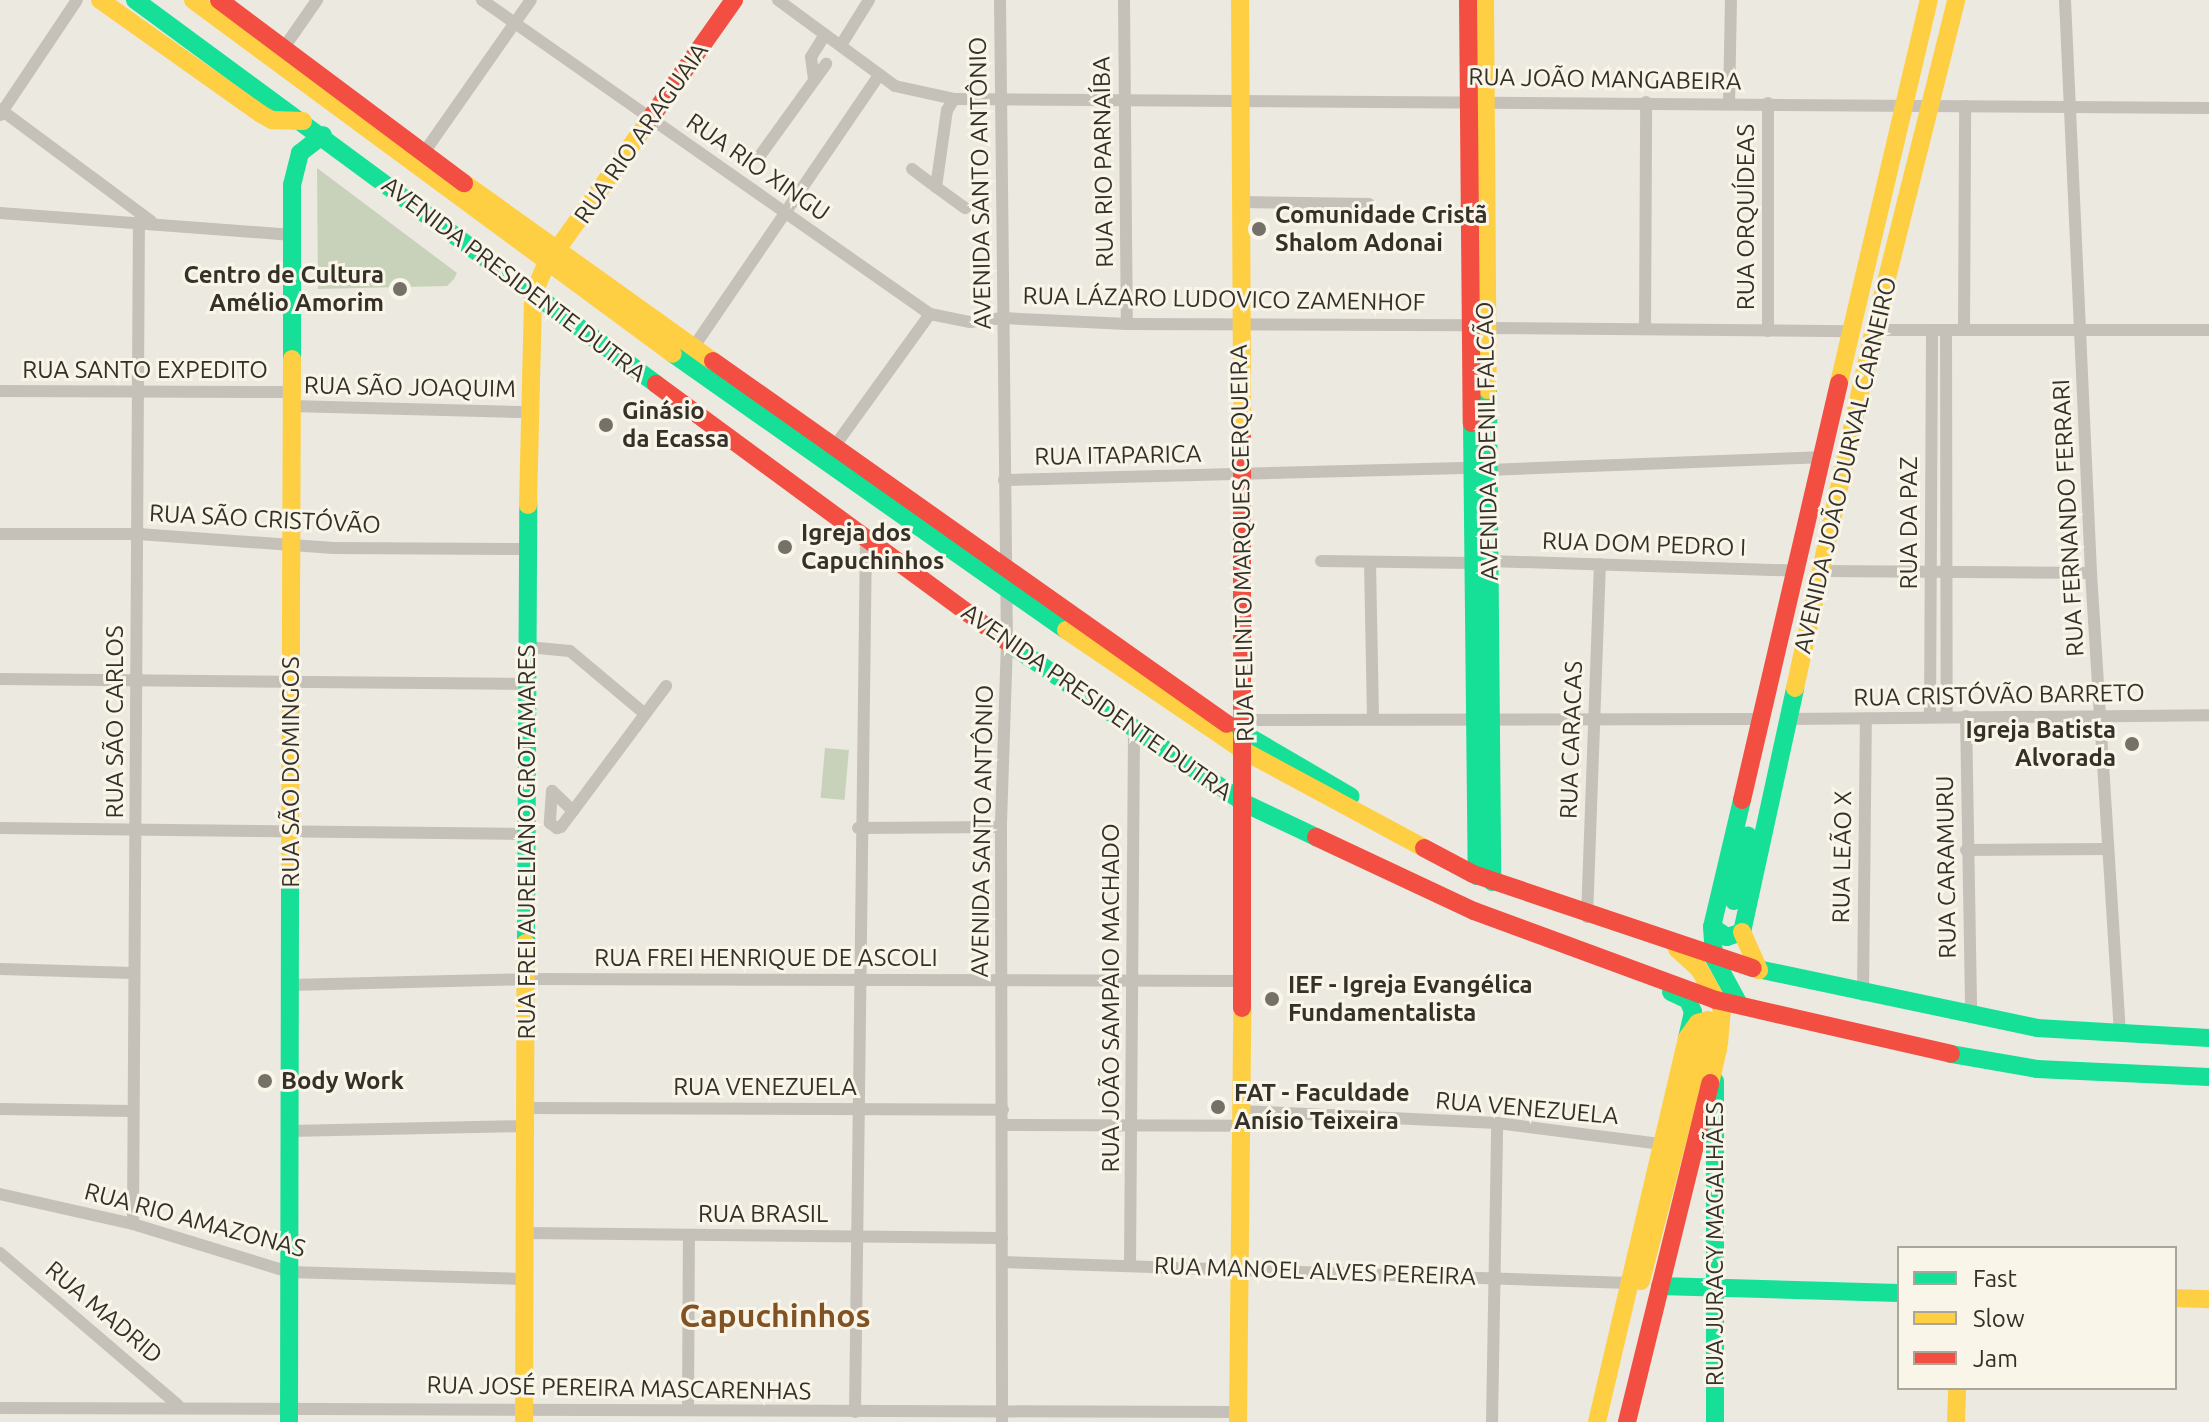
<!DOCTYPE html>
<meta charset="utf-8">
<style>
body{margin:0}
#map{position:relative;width:2209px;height:1422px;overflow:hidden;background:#ece9e0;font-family:Ubuntu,sans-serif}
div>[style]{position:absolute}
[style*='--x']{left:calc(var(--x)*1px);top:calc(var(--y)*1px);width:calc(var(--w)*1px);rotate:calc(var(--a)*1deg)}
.green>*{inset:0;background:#c8d2bb;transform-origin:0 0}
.street>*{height:12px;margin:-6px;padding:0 6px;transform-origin:6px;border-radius:6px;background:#c5c1b9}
.fast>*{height:18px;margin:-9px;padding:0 9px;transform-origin:9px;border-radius:9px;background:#16e098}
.slow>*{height:18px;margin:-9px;padding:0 9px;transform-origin:9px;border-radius:9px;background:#ffcf43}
.jam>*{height:18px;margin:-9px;padding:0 9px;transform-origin:9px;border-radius:9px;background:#f24e42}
.dots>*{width:22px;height:22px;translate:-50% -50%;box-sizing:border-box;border:4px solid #f9f5e8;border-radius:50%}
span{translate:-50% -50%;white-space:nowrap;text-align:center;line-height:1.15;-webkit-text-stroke:6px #f9f5e8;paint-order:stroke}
.street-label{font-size:24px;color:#353028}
.poi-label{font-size:24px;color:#353028;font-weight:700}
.left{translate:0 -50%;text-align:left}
.right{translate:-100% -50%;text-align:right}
.district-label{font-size:32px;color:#815224;font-weight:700}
.legend{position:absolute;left:1897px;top:1246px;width:280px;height:144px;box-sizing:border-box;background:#f9f5e8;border:2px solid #aba69b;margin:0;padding:10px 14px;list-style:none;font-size:24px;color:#353028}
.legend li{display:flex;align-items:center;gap:16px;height:40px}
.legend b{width:40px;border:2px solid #aba69b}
</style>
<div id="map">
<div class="green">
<i style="clip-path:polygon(317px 168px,457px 273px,454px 279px,447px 286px,318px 289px)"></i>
<i style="left:825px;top:748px;width:24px;height:50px;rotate:5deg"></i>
</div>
<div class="street">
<i style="--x:482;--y:0;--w:547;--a:35.03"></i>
<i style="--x:930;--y:314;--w:41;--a:11.3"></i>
<i style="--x:970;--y:322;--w:33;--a:-7"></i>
<i style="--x:1003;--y:318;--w:124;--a:2.8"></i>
<i style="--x:1127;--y:324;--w:344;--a:0.2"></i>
<i style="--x:778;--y:0;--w:145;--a:36.3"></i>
<i style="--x:895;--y:86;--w:60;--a:12.4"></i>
<i style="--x:954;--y:99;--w:1255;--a:0.41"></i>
<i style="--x:1000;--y:0;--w:642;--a:89.38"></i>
<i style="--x:1007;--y:642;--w:185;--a:91.9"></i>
<i style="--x:1001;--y:827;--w:595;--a:89.9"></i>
<i style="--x:1124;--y:0;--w:324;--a:89.5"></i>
<i style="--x:2065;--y:0;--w:574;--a:87.4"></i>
<i style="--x:2091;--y:573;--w:462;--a:86.4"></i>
<i style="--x:841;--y:45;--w:53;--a:-58.1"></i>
<i style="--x:283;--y:49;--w:60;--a:-55.2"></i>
<i style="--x:814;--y:79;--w:22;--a:-98"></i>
<i style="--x:811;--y:57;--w:26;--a:-58"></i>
<i style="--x:954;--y:99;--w:13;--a:122"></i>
<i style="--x:947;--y:110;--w:78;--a:98.1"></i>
<i style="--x:936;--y:187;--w:36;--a:36"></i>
<i style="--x:1729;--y:103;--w:103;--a:-88.9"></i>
<i style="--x:1768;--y:103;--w:228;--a:90"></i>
<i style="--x:0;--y:109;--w:188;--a:36.6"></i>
<i style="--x:0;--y:115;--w:138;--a:-56.2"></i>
<i style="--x:423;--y:154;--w:188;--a:-55"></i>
<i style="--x:759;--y:157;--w:115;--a:-54.2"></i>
<i style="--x:912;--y:169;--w:30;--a:37"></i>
<i style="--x:1242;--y:202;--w:127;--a:0.9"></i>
<i style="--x:0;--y:213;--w:293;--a:4.3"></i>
<i style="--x:1485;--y:328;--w:366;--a:0.5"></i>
<i style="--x:1645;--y:328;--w:226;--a:-89.7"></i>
<i style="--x:1874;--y:330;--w:335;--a:0"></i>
<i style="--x:1946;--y:330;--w:386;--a:89.9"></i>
<i style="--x:1964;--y:330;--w:224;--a:-89.7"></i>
<i style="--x:695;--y:345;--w:327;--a:-55.7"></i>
<i style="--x:0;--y:391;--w:290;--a:0.2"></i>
<i style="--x:291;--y:406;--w:237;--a:1.5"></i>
<i style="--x:829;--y:454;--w:173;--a:-54.2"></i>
<i style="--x:1488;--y:470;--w:333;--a:-2.2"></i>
<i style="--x:1004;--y:480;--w:469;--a:-1.5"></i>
<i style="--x:0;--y:534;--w:138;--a:0"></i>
<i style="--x:138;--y:534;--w:196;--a:4.1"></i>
<i style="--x:334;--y:548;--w:193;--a:0.3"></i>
<i style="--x:1321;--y:561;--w:152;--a:0.8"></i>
<i style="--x:1489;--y:561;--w:310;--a:1.8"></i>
<i style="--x:1370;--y:562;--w:157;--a:88.9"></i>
<i style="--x:1820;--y:571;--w:271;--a:0.4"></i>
<i style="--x:528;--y:647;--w:42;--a:5.4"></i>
<i style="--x:570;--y:651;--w:97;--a:40"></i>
<i style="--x:0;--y:679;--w:527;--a:0.54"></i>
<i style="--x:1966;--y:716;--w:301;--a:89"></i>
<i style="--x:1930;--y:717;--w:387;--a:-89.7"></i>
<i style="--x:1789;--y:719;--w:420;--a:-0.5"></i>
<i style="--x:1244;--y:720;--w:517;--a:-0.11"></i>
<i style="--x:573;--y:811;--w:29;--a:-136"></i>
<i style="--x:552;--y:791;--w:32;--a:94"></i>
<i style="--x:550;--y:823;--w:9;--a:36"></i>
<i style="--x:557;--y:828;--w:4;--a:-14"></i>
<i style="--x:561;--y:827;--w:176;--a:-53.3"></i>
<i style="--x:0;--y:828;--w:527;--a:0.65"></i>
<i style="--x:858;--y:828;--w:143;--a:-0.4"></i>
<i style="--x:1966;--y:850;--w:142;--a:-0.4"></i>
<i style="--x:1587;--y:917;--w:353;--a:-87.9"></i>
<i style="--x:0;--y:969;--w:133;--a:1.7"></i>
<i style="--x:289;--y:985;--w:238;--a:-1.4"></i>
<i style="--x:527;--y:979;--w:716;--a:0.16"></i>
<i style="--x:1863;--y:995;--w:276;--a:-89.4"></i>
<i style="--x:527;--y:1108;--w:476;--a:0.2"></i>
<i style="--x:0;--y:1109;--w:131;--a:0.9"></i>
<i style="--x:1242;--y:1111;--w:255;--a:2.7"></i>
<i style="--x:1497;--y:1123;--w:166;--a:7.3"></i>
<i style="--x:1003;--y:1125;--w:239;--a:0.2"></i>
<i style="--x:289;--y:1131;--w:238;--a:-1.2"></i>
<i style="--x:0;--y:1194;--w:136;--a:12.7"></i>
<i style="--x:133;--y:1224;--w:163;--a:17.1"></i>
<i style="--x:289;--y:1272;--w:235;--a:1.7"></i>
<i style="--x:133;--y:1224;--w:1003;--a:-89.66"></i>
<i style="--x:525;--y:1233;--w:477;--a:0.6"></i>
<i style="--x:0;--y:1253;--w:234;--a:40.5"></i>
<i style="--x:1002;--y:1262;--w:627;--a:1.92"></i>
<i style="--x:1130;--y:1265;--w:533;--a:-89.57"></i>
<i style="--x:0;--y:1408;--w:1238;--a:0.19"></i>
<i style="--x:688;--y:1410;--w:174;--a:-89.7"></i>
<i style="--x:855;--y:1412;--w:876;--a:-89.28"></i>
<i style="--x:1492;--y:1422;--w:299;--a:-89"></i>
</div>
<div class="fast">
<i style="--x:135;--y:0;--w:647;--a:36.39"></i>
<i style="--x:673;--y:354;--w:480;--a:35.1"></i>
<i style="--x:292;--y:359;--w:174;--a:-90"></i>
<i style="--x:292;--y:185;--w:33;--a:-76"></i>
<i style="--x:300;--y:153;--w:29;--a:-38"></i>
<i style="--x:1488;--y:390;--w:492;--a:89.5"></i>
<i style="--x:1472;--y:423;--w:453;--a:89.4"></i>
<i style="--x:1011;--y:645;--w:282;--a:34.1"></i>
<i style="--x:1244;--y:803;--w:80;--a:25.3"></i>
<i style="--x:1227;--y:724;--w:143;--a:30.3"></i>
<i style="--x:1742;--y:800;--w:130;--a:103.3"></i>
<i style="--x:1712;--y:927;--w:18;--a:34"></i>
<i style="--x:1727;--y:937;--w:16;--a:-18"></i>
<i style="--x:1742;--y:932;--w:250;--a:-77.7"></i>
<i style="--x:1734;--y:901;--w:67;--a:-78"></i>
<i style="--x:1712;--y:927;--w:31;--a:86"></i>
<i style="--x:1714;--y:958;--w:52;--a:61.5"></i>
<i style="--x:526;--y:943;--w:438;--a:-89.7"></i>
<i style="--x:1753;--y:968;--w:290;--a:11.9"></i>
<i style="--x:2037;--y:1028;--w:172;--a:3.3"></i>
<i style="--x:1671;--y:992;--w:19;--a:25"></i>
<i style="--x:1688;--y:1000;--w:13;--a:67"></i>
<i style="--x:1693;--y:1012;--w:27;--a:103"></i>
<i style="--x:1951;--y:1054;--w:87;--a:9.9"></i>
<i style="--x:2037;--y:1069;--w:172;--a:2.7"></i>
<i style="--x:1715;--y:1081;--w:341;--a:90"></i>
<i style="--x:1660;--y:1286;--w:239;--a:1.7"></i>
<i style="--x:289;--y:1422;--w:543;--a:-89.89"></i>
</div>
<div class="slow">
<i style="--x:100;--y:0;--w:197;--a:35.3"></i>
<i style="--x:261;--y:114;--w:13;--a:29"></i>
<i style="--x:272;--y:120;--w:31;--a:2"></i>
<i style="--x:193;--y:0;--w:596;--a:36.41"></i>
<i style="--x:1240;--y:0;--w:437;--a:89.7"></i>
<i style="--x:1485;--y:0;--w:390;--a:89.6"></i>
<i style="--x:464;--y:183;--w:306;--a:35.6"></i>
<i style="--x:1839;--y:383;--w:393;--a:-76.8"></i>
<i style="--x:528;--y:505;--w:210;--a:-88.6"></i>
<i style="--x:533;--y:295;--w:33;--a:-67"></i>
<i style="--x:546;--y:265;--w:179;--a:-54.5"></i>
<i style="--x:1066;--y:630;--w:215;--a:34.2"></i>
<i style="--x:1244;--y:751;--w:204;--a:28.3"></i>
<i style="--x:1795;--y:688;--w:367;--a:-77.6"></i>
<i style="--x:1874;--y:330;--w:340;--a:-76"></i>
<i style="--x:290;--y:879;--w:520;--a:-89.78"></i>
<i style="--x:1742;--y:932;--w:42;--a:65.9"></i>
<i style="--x:1677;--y:949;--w:30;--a:42"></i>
<i style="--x:1699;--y:969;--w:46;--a:60.1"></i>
<i style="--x:1722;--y:1009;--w:35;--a:95"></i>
<i style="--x:1641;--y:1281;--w:248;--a:-75.5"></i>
<i style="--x:2175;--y:1298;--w:34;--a:2"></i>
<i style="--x:524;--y:1422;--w:479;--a:-89.8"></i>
<i style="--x:1238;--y:1422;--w:414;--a:-89.4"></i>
<i style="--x:1597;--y:1422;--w:394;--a:-76.8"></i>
<i style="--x:1687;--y:1038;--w:19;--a:-54"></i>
<i style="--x:1698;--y:1023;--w:10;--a:-17"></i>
<i style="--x:1708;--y:1020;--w:31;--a:71"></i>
<i style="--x:1718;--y:1049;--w:35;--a:103"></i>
<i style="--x:1956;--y:1422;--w:34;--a:-88"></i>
</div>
<div class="jam">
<i style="--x:219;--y:0;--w:306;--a:36.8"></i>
<i style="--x:1468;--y:0;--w:423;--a:89.5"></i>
<i style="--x:650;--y:119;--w:146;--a:-54.8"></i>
<i style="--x:713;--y:361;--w:629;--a:35.23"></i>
<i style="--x:656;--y:384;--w:441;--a:36.3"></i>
<i style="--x:1742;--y:800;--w:428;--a:-76.9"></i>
<i style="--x:1316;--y:837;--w:174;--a:25.1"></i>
<i style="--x:1474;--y:911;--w:258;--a:20.2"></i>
<i style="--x:1716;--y:1000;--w:241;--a:12.9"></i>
<i style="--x:1424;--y:848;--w:55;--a:28"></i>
<i style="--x:1473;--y:874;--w:295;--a:18.6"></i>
<i style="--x:1242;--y:1008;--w:571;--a:-90"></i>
<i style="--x:1627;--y:1422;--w:349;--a:-76.2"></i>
</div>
<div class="dots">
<i style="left:1259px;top:229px;background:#757168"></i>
<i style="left:400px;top:289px;background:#757168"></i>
<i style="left:606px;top:425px;background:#757168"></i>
<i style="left:785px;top:547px;background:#757168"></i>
<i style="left:2132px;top:744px;background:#757168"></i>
<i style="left:1272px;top:999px;background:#757168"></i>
<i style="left:265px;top:1081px;background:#757168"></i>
<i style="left:1218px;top:1107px;background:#757168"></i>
</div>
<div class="street-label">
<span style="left:1605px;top:79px;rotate:1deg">RUA JOÃO MANGABEIRA</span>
<span style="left:641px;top:133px;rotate:-55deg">RUA RIO ARAGUAIA</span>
<span style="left:1103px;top:162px;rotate:-91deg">RUA RIO PARNAÍBA</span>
<span style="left:758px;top:167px;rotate:35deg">RUA RIO XINGU</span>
<span style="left:980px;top:183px;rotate:-91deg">AVENIDA SANTO ANTÔNIO</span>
<span style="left:1746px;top:217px;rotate:-90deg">RUA ORQUÍDEAS</span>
<span style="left:514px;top:279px;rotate:37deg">AVENIDA PRESIDENTE DUTRA</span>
<span style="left:1224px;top:299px;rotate:1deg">RUA LÁZARO LUDOVICO ZAMENHOF</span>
<span style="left:145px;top:370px">RUA SANTO EXPEDITO</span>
<span style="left:410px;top:387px;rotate:1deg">RUA SÃO JOAQUIM</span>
<span style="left:1487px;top:441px;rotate:-91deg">AVENIDA ADENIL FALCÃO</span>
<span style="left:1118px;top:455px;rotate:-1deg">RUA ITAPARICA</span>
<span style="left:1845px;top:465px;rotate:-77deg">AVENIDA JOÃO DURVAL CARNEIRO</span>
<span style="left:2068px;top:518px;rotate:-93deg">RUA FERNANDO FERRARI</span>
<span style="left:265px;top:519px;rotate:3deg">RUA SÃO CRISTÓVÃO</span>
<span style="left:1909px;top:523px;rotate:-90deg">RUA DA PAZ</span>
<span style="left:1242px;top:543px;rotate:-91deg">RUA FELINTO MARQUES CERQUEIRA</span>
<span style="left:1644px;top:544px;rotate:2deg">RUA DOM PEDRO I</span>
<span style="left:1999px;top:695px;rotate:-1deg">RUA CRISTÓVÃO BARRETO</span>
<span style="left:1097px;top:702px;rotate:35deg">AVENIDA PRESIDENTE DUTRA</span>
<span style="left:115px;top:722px;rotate:-90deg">RUA SÃO CARLOS</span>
<span style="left:1571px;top:740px;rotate:-88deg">RUA CARACAS</span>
<span style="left:291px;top:772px;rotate:-90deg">RUA SÃO DOMINGOS</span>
<span style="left:982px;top:831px;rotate:-89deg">AVENIDA SANTO ANTÔNIO</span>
<span style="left:527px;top:842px;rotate:-90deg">RUA FREI AURELIANO GROTAMARES</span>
<span style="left:1842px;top:857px;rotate:-89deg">RUA LEÃO X</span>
<span style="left:1946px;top:867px;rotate:-91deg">RUA CARAMURU</span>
<span style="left:766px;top:958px">RUA FREI HENRIQUE DE ASCOLI</span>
<span style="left:1111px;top:998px;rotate:-90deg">RUA JOÃO SAMPAIO MACHADO</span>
<span style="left:765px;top:1087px">RUA VENEZUELA</span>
<span style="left:1527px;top:1108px;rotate:5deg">RUA VENEZUELA</span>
<span style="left:763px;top:1214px">RUA BRASIL</span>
<span style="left:195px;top:1220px;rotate:15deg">RUA RIO AMAZONAS</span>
<span style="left:1715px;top:1244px;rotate:-90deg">RUA JURACY MAGALHÃES</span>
<span style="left:1315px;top:1271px;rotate:2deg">RUA MANOEL ALVES PEREIRA</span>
<span style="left:104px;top:1312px;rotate:40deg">RUA MADRID</span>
<span style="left:619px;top:1388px;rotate:1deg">RUA JOSÉ PEREIRA MASCARENHAS</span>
</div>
<div class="poi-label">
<span class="left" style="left:1275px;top:229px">Comunidade Cristã<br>Shalom Adonai</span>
<span class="right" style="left:384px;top:289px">Centro de Cultura<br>Amélio Amorim</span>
<span class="left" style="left:622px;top:425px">Ginásio<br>da Ecassa</span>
<span class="left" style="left:801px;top:547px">Igreja dos<br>Capuchinhos</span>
<span class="right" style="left:2116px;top:744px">Igreja Batista<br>Alvorada</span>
<span class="left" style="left:1288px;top:999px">IEF - Igreja Evangélica<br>Fundamentalista</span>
<span class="left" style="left:281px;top:1081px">Body Work</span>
<span class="left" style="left:1234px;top:1107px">FAT - Faculdade<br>Anísio Teixeira</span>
</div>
<div class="district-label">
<span style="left:775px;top:1315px">Capuchinhos</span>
</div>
<ul class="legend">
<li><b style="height:10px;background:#16e098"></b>Fast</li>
<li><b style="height:10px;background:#ffcf43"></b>Slow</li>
<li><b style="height:10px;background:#f24e42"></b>Jam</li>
</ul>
</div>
